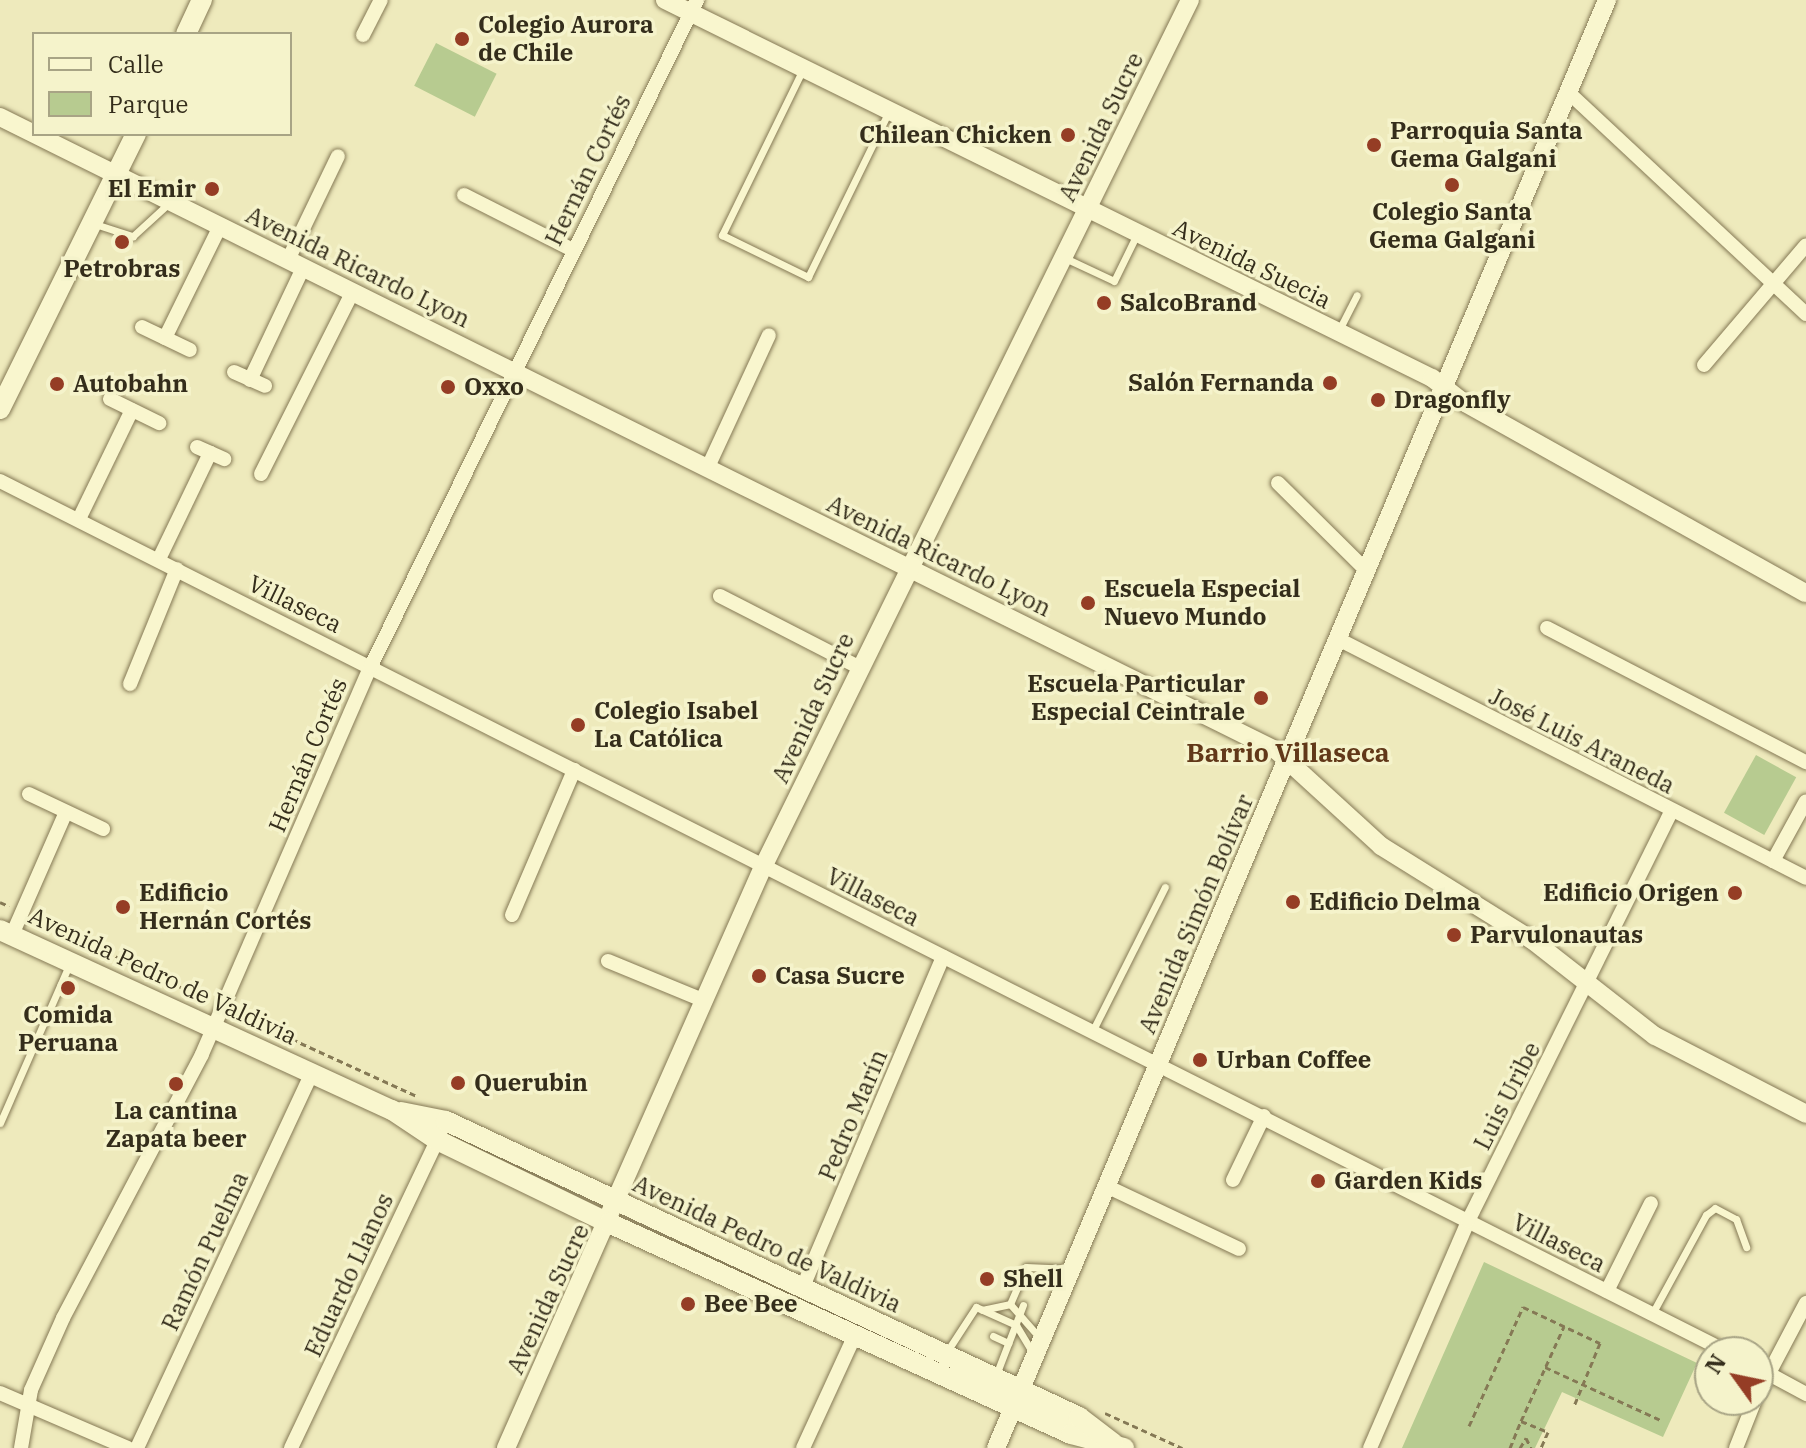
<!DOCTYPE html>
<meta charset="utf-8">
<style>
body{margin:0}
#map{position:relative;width:1806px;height:1448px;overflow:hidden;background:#eeeabc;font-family:"IBM Plex Serif",serif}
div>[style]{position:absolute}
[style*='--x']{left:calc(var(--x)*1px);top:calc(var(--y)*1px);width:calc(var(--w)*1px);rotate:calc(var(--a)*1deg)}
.green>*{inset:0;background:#b7cb90;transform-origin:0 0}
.path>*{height:3px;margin-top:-1.5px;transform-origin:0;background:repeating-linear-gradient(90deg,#857955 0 6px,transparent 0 10px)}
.roads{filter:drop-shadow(0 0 2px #857955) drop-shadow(0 0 2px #857955)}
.service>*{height:7px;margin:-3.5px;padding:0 3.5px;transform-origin:3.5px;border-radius:3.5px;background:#f9f6ce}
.minor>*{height:14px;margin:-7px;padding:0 7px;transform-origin:7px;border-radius:7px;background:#f9f6ce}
.tertiary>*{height:18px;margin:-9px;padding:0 9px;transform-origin:9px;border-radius:9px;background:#f9f6ce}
.secondary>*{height:20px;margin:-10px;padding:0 10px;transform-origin:10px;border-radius:10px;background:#f9f6ce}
.dots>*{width:22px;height:22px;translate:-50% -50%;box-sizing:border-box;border:4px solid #f5f3cb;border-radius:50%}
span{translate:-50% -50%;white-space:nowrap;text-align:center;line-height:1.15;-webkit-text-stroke:7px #f5f3cb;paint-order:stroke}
.poi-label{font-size:24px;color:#342d1b;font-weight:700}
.left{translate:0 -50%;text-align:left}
.right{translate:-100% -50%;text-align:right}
.street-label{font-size:24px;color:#342d1b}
.neighbourhood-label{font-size:26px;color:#613819;font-weight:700}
.legend{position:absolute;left:32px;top:32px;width:260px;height:104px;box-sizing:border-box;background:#f5f3cb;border:2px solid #a8a485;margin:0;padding:10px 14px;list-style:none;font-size:24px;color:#342d1b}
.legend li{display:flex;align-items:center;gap:16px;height:40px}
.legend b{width:40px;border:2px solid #a8a485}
.north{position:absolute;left:1694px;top:1336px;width:80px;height:80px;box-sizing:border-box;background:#f5f3cb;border:2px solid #a8a485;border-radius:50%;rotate:303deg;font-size:22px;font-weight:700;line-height:32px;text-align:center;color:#342d1b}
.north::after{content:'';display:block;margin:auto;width:28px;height:36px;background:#953d25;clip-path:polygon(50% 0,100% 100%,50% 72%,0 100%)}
</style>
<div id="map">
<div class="green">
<i style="left:436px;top:43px;width:68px;height:48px;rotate:27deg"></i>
<i style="left:1756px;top:755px;width:46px;height:66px;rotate:29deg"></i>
<i style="clip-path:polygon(1484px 1262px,1697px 1363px,1663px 1437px,1562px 1392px,1535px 1448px,1402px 1448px)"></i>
</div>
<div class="path">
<i style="--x:0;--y:902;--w:10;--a:24"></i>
<i style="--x:34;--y:918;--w:192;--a:25.2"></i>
<i style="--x:237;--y:1014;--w:196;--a:24.5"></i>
<i style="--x:1545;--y:1367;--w:128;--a:24.6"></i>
<i style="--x:1105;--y:1413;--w:85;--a:24.4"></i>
<i style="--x:1521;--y:1421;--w:104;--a:-65.6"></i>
<i style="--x:1469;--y:1426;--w:131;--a:-65.6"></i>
<i style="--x:1523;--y:1307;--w:85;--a:25.1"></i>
<i style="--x:1600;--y:1343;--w:68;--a:112.4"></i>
<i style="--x:1510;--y:1448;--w:29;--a:-68"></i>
<i style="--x:1521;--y:1421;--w:29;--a:22"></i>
<i style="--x:1548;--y:1432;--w:17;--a:114"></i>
<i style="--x:1520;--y:1448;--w:12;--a:-59"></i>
<i style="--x:1526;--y:1438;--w:11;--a:63"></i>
</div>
<div class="roads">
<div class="service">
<i style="--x:803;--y:69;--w:185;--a:116"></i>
<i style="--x:722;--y:235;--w:96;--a:26"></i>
<i style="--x:808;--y:277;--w:182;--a:-64"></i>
<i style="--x:95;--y:224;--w:40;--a:18"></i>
<i style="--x:133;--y:236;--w:49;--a:-42.5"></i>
<i style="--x:1065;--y:258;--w:54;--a:25.1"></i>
<i style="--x:1114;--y:281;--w:52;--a:-63.9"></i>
<i style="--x:1339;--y:330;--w:39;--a:-63"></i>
<i style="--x:1093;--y:1030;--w:160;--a:-63.3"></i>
<i style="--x:0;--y:1123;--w:175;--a:-66.4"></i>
<i style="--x:1010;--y:1304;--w:44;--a:48.7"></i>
<i style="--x:982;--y:1310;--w:29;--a:-12"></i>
<i style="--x:1010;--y:1304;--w:40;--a:-66.6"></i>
<i style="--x:1026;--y:1267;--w:45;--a:2.5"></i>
<i style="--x:1652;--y:1314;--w:113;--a:-61.4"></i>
<i style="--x:1706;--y:1215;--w:11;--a:-38"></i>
<i style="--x:1715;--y:1208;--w:24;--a:28"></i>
<i style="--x:1736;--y:1219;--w:30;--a:70"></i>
<i style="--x:993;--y:1336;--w:17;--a:25"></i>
<i style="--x:946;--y:1353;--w:55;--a:-56.9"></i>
<i style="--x:976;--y:1307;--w:44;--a:24.2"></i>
<i style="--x:1016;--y:1325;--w:33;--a:59"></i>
<i style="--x:996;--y:1375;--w:75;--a:-68.9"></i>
</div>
<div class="minor">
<i style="--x:363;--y:35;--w:39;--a:-63"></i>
<i style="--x:1567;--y:91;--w:327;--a:43"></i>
<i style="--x:464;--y:195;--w:122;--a:26.8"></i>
<i style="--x:288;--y:260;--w:115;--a:-64.3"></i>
<i style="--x:142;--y:327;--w:53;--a:25.6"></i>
<i style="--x:165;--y:338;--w:125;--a:-63.8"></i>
<i style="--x:1704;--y:365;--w:157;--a:-49.6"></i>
<i style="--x:234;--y:372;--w:34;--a:24"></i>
<i style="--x:250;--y:380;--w:124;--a:-64.7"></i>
<i style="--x:110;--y:399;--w:55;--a:26.1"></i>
<i style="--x:197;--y:447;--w:30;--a:24"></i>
<i style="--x:708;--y:467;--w:145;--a:-65.2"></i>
<i style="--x:261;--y:474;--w:203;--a:-63.3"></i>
<i style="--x:0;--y:481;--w:1934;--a:26.76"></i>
<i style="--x:1278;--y:483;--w:125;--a:44.7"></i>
<i style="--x:79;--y:519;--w:121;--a:-64.1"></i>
<i style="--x:159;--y:559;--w:118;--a:-64.3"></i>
<i style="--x:720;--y:596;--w:155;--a:27.2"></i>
<i style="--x:1547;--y:628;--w:292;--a:27.4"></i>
<i style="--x:1340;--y:640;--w:523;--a:27.05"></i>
<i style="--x:130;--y:684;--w:124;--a:-67.8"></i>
<i style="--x:29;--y:794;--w:82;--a:25.3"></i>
<i style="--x:1773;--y:861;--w:68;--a:-61.2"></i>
<i style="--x:512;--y:915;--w:158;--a:-66.8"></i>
<i style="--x:12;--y:935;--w:134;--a:-66.3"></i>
<i style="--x:608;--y:961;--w:105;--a:22.4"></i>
<i style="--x:1233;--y:1180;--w:71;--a:-64.2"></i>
<i style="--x:1106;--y:1186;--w:147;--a:25.3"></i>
<i style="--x:802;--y:1289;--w:361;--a:-67"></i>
<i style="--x:1607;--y:1291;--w:98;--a:-63.4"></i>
<i style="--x:1758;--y:1368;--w:55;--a:28.4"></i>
<i style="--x:0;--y:1393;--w:139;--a:23.3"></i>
<i style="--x:1758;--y:1394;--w:103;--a:-62.2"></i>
<i style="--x:21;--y:1448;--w:59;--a:-80.2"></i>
<i style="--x:31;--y:1390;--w:79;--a:-66"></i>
<i style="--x:63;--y:1318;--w:298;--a:-62.2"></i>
<i style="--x:202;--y:1054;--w:423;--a:-66.5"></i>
<i style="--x:371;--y:666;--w:742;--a:-63.92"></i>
<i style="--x:137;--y:1448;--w:414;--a:-65"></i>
<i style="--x:291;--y:1448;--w:348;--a:-64.6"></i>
<i style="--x:803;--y:1448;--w:124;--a:-65.3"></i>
<i style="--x:1370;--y:1448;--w:247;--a:-66.6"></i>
<i style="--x:1468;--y:1221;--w:457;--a:-63.6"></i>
<i style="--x:1736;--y:1448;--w:52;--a:-68.4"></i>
</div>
<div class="tertiary">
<i style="--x:665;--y:0;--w:855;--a:26.24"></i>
<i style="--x:1432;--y:378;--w:36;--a:38"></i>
<i style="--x:1460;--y:400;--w:396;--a:29.2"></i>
<i style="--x:0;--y:117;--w:1426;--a:26.4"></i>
<i style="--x:1277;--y:751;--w:141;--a:42.4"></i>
<i style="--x:1381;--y:846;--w:178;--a:31.9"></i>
<i style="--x:1532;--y:940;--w:156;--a:38"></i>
<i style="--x:1655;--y:1036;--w:170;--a:27.3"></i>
<i style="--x:506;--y:1448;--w:635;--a:-66.14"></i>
<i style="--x:763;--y:867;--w:966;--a:-63.78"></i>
<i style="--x:996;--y:1448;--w:1572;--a:-67.12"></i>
</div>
<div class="secondary">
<i style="--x:186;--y:34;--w:38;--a:-65"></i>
<i style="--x:0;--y:409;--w:307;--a:-63.7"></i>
<i style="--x:0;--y:930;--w:431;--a:24.7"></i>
<i style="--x:392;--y:1110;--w:54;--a:33.7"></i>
<i style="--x:437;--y:1140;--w:191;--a:25.8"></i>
<i style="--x:609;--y:1223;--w:508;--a:24.55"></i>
<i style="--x:1071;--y:1434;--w:55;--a:14.8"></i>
<i style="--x:401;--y:1112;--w:46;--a:11.3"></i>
<i style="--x:446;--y:1121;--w:699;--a:25.06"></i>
<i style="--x:1079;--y:1417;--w:43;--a:37.4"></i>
</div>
</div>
<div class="dots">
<i style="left:462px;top:39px;background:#953d25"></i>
<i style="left:1068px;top:135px;background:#953d25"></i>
<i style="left:1374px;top:145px;background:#953d25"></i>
<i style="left:1452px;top:185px;background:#953d25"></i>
<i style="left:212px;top:189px;background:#953d25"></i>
<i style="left:122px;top:242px;background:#953d25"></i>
<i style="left:1104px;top:303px;background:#953d25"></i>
<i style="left:1330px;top:383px;background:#953d25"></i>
<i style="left:57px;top:384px;background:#953d25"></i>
<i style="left:448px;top:387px;background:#953d25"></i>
<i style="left:1378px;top:400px;background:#953d25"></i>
<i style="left:1088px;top:603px;background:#953d25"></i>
<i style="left:1261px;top:698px;background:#953d25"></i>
<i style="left:578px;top:725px;background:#953d25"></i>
<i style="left:1735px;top:893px;background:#953d25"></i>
<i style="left:1293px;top:902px;background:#953d25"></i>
<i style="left:123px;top:907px;background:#953d25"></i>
<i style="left:1454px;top:935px;background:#953d25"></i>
<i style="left:759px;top:976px;background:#953d25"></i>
<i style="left:68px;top:988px;background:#953d25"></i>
<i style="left:1200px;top:1060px;background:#953d25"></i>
<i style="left:458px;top:1083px;background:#953d25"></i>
<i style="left:176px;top:1084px;background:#953d25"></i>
<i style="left:1318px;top:1181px;background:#953d25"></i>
<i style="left:987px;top:1279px;background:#953d25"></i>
<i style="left:688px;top:1304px;background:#953d25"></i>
</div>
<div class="poi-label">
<span class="left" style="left:478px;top:39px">Colegio Aurora<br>de Chile</span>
<span class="left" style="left:1390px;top:145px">Parroquia Santa<br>Gema Galgani</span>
<span class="right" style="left:1052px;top:135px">Chilean Chicken</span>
<span class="right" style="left:196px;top:189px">El Emir</span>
<span style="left:1452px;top:226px">Colegio Santa<br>Gema Galgani</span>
<span style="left:122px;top:269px">Petrobras</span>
<span class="left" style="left:1120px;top:303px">SalcoBrand</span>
<span class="right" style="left:1314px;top:383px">Salón Fernanda</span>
<span class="left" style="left:73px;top:384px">Autobahn</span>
<span class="left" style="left:464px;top:387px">Oxxo</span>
<span class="left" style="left:1394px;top:400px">Dragonfly</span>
<span class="left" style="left:1104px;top:603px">Escuela Especial<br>Nuevo Mundo</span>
<span class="right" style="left:1245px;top:698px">Escuela Particular<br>Especial Ceintrale</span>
<span class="left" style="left:594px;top:725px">Colegio Isabel<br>La Católica</span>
<span class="left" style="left:139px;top:907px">Edificio<br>Hernán Cortés</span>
<span class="right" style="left:1719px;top:893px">Edificio Origen</span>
<span class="left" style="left:1309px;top:902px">Edificio Delma</span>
<span class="left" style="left:1470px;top:935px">Parvulonautas</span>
<span class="left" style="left:775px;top:976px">Casa Sucre</span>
<span style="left:68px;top:1029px">Comida<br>Peruana</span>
<span class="left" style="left:1216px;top:1060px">Urban Coffee</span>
<span class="left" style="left:474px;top:1083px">Querubin</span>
<span style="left:176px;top:1125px">La cantina<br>Zapata beer</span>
<span class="left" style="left:1334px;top:1181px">Garden Kids</span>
<span class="left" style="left:1003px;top:1279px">Shell</span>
<span class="left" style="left:704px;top:1304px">Bee Bee</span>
</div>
<div class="street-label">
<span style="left:1101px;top:127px;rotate:-64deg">Avenida Sucre</span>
<span style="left:588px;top:170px;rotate:-64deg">Hernán Cortés</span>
<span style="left:1252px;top:264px;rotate:26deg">Avenida Suecia</span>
<span style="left:358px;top:267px;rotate:26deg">Avenida Ricardo Lyon</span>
<span style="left:939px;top:556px;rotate:26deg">Avenida Ricardo Lyon</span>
<span style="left:295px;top:604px;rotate:26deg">Villaseca</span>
<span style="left:813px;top:708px;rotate:-65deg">Avenida Sucre</span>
<span style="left:1582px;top:741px;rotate:27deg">José Luis Araneda</span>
<span style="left:308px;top:755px;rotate:-67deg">Hernán Cortés</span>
<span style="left:873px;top:897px;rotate:27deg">Villaseca</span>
<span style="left:1196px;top:914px;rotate:-67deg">Avenida Simón Bolívar</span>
<span style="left:163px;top:976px;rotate:25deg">Avenida Pedro de Valdivia</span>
<span style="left:1507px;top:1096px;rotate:-63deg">Luis Uribe</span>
<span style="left:853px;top:1115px;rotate:-67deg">Pedro Marín</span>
<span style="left:1559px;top:1243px;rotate:27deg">Villaseca</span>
<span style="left:767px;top:1244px;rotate:25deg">Avenida Pedro de Valdivia</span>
<span style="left:205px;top:1251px;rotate:-65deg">Ramón Puelma</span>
<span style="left:349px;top:1275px;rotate:-65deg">Eduardo Llanos</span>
<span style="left:548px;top:1299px;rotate:-65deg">Avenida Sucre</span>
</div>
<div class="neighbourhood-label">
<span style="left:1288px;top:753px">Barrio Villaseca</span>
</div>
<ul class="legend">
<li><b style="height:10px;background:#f9f6ce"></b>Calle</li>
<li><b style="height:22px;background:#b7cb90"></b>Parque</li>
</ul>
<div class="north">N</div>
</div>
